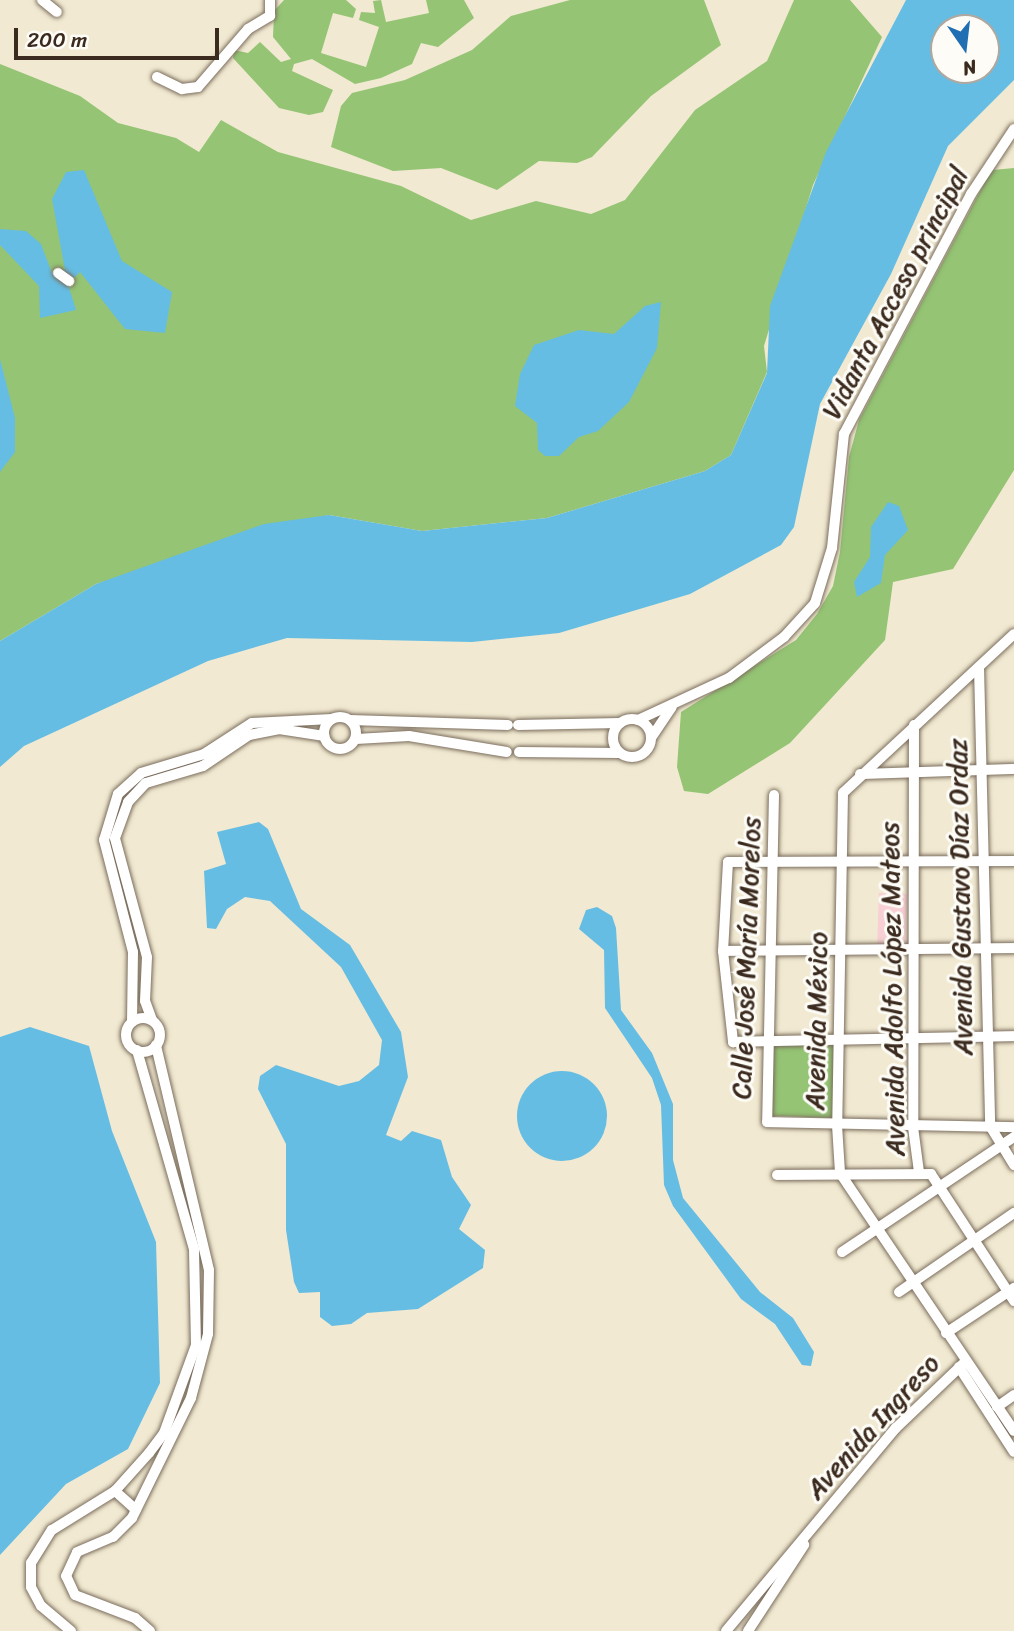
<!DOCTYPE html>
<meta charset="utf-8">
<style>
body{margin:0}
#map{position:relative;width:1014px;height:1631px;overflow:hidden;background:#f1e9d1;font-family:Sriracha,sans-serif}
div>[style]{position:absolute}
[style*='--x']{left:calc(var(--x)*1px);top:calc(var(--y)*1px);width:calc(var(--w)*1px);rotate:calc(var(--a)*1deg)}
.built>*{inset:0;background:#f7cfd4;transform-origin:0 0}
.green>*{inset:0;background:#94c474;transform-origin:0 0}
.water>*{inset:0;background:#66bde3}
.round{border-radius:50%}
.roads{filter:drop-shadow(0 0 2px #7b6d5d) drop-shadow(0 0 2px #7b6d5d)}
.minor>*{height:10px;margin:-5px;padding:0 5px;transform-origin:5px;border-radius:5px;background:#fff}
.minor>.ring{margin:-5px;padding:0;box-sizing:content-box;background:none;border:10px solid #fff;border-radius:50%}
span{translate:-50% -50%;white-space:nowrap;text-align:center;line-height:1.15;-webkit-text-stroke:6px #fdfcf7;paint-order:stroke}
.street-label{font-size:26px;color:#3b2a1e}
.north{position:absolute;left:930px;top:14px;width:70px;height:70px;box-sizing:border-box;background:#fdfcf7;border:2px solid #afa8a0;border-radius:50%;rotate:166deg;font-size:19px;font-weight:700;line-height:28px;text-align:center;color:#3b2a1e}
.north::after{content:'';display:block;margin:auto;width:24px;height:32px;background:#1f6fb2;clip-path:polygon(50% 0,100% 100%,50% 72%,0 100%)}
.scale{position:absolute;left:14px;top:28px;width:205px;height:32px;box-sizing:border-box;border:4px solid #3b2a1e;border-top:0;padding-left:9px;font-size:21px;line-height:24px;white-space:nowrap;color:#3b2a1e;-webkit-text-stroke:5px #fdfcf7;paint-order:stroke}
</style>
<div id="map">
<div class="built">
<i style="left:879px;top:893px;width:28px;height:52px;rotate:2deg"></i>
</div>
<div class="green">
<i style="clip-path:polygon(284px 0,346px 0,356px 9px,353px 18px,333px 13px,321px 53px,366px 67px,379px 27px,359px 20px,361px 12px,375px 13px,373px 1px,381px 0,386px 22px,429px 13px,426px 0,464px 0,474px 18px,438px 47px,421px 43px,412px 64px,381px 78px,355px 84px,312px 59px,294px 64px,292px 71px,333px 90px,323px 112px,309px 115px,279px 108px,233px 58px,234px 50px,248px 53px,260px 42px,281px 62px,291px 59px,273px 37px,274px 11px)"></i>
<i style="clip-path:polygon(570px 0,704px 0,721px 45px,651px 96px,592px 157px,577px 163px,539px 161px,497px 190px,441px 168px,393px 171px,331px 147px,341px 106px,352px 93px,405px 80px,472px 50px,511px 16px)"></i>
<i style="clip-path:polygon(794px 0,850px 0,882px 37px,813px 185px,764px 346px,767px 372px,731px 455px,705px 471px,547px 518px,422px 531px,329px 515px,96px 584px,0 641px,0 64px,80px 96px,118px 123px,176px 138px,199px 152px,221px 120px,278px 152px,401px 186px,471px 220px,536px 201px,591px 214px,625px 200px,695px 110px,767px 61px)"></i>
<i style="clip-path:polygon(1014px 168px,1014px 470px,953px 569px,893px 582px,885px 640px,790px 743px,708px 794px,684px 791px,677px 767px,681px 712px,796px 640px,817px 614px,833px 586px,840px 552px,849px 457px,859px 420px,986px 180px,993px 170px)"></i>
<i style="left:836px;top:1044px;width:74px;height:67px;rotate:92deg"></i>
</div>
<div class="water">
<i style="clip-path:polygon(evenodd,906px 0,1014px 0,1014px 80px,948px 146px,891px 274px,820px 404px,794px 527px,781px 545px,690px 594px,559px 633px,472px 642px,287px 638px,208px 661px,24px 746px,0 767px,0 641px,96px 584px,264px 524px,329px 515px,422px 531px,547px 518px,705px 471px,731px 455px,767px 373px,770px 306px,826px 152px,906px 0,944px 28px,986px 28px,986px 70px,944px 70px,944px 28px)"></i>
<i style="clip-path:polygon(84px 170px,122px 261px,172px 292px,165px 333px,125px 329px,80px 272px,68px 284px,76px 310px,40px 318px,39px 286px,0 245px,0 229px,26px 231px,41px 244px,52px 273px,65px 270px,52px 199px,66px 172px)"></i>
<i style="clip-path:polygon(661px 302px,657px 348px,629px 402px,598px 431px,579px 437px,559px 456px,545px 456px,538px 450px,537px 423px,515px 406px,520px 374px,534px 345px,579px 330px,614px 334px,645px 306px)"></i>
<i style="clip-path:polygon(0 359px,15px 418px,15px 452px,0 472px)"></i>
<i style="clip-path:polygon(888px 502px,899px 506px,908px 530px,885px 555px,881px 583px,857px 597px,854px 582px,870px 557px,871px 527px)"></i>
<i style="clip-path:polygon(259px 822px,268px 829px,301px 909px,350px 945px,401px 1032px,408px 1077px,386px 1135px,401px 1141px,412px 1131px,441px 1140px,452px 1177px,471px 1205px,459px 1229px,485px 1250px,483px 1268px,418px 1309px,367px 1313px,351px 1324px,332px 1326px,320px 1317px,320px 1292px,299px 1293px,294px 1282px,286px 1230px,286px 1144px,258px 1089px,260px 1076px,276px 1065px,339px 1086px,359px 1081px,379px 1065px,382px 1040px,341px 967px,270px 901px,245px 897px,227px 909px,216px 929px,207px 928px,204px 871px,226px 864px,217px 832px)"></i>
<i style="clip-path:polygon(597px 907px,612px 916px,616px 928px,621px 1010px,652px 1053px,673px 1104px,673px 1160px,683px 1198px,760px 1292px,793px 1318px,814px 1352px,811px 1366px,802px 1365px,775px 1324px,741px 1299px,673px 1206px,664px 1185px,661px 1105px,652px 1078px,605px 1008px,604px 950px,579px 929px,586px 910px)"></i>
<i style="clip-path:polygon(30px 1027px,89px 1046px,112px 1131px,156px 1242px,160px 1383px,128px 1449px,66px 1484px,0 1555px,0 1037px)"></i>
<i class="round" style="left:517px;top:1071px;width:90px;height:90px"></i>
</div>
<div class="roads">
<div class="minor">
<i style="--x:42;--y:0;--w:19;--a:39"></i>
<i style="--x:157;--y:77;--w:28;--a:26"></i>
<i style="--x:182;--y:89;--w:16;--a:-7"></i>
<i style="--x:198;--y:87;--w:77;--a:-49.2"></i>
<i style="--x:248;--y:29;--w:26;--a:-31"></i>
<i style="--x:270;--y:16;--w:16;--a:-90"></i>
<i style="--x:58;--y:273;--w:14;--a:36"></i>
<i style="--x:1014;--y:634;--w:233;--a:137.1"></i>
<i style="--x:843;--y:793;--w:332;--a:91"></i>
<i style="--x:837;--y:1125;--w:48;--a:86.4"></i>
<i style="--x:840;--y:1173;--w:311;--a:56"></i>
<i style="--x:979;--y:667;--w:459;--a:88.6"></i>
<i style="--x:990;--y:1126;--w:46;--a:58.4"></i>
<i class="ring" style="left:324px;top:717px;width:22px;height:22px"></i>
<i class="ring" style="left:613px;top:719px;width:28px;height:28px"></i>
<i style="--x:350;--y:720;--w:158;--a:1.8"></i>
<i style="--x:638;--y:720;--w:100;--a:-24.8"></i>
<i style="--x:729;--y:678;--w:69;--a:-36.7"></i>
<i style="--x:784;--y:637;--w:46;--a:-47.6"></i>
<i style="--x:815;--y:603;--w:58;--a:-72.8"></i>
<i style="--x:832;--y:548;--w:115;--a:-84"></i>
<i style="--x:844;--y:434;--w:272;--a:-62.1"></i>
<i style="--x:971;--y:194;--w:78;--a:-56.5"></i>
<i style="--x:518;--y:725;--w:102;--a:-1.1"></i>
<i style="--x:914;--y:725;--w:402;--a:90.1"></i>
<i style="--x:913;--y:1127;--w:45;--a:82.4"></i>
<i style="--x:651;--y:738;--w:37;--a:-56"></i>
<i style="--x:356;--y:739;--w:53;--a:-3.2"></i>
<i style="--x:409;--y:736;--w:99;--a:9.3"></i>
<i style="--x:519;--y:752;--w:100;--a:0.6"></i>
<i style="--x:860;--y:774;--w:154;--a:-1.9"></i>
<i style="--x:774;--y:795;--w:327;--a:91.2"></i>
<i style="--x:767;--y:1122;--w:247;--a:1.2"></i>
<i style="--x:1014;--y:861;--w:286;--a:179.8"></i>
<i style="--x:728;--y:862;--w:89;--a:93.2"></i>
<i style="--x:723;--y:951;--w:92;--a:83.7"></i>
<i style="--x:733;--y:1042;--w:281;--a:-1.2"></i>
<i style="--x:723;--y:951;--w:291;--a:-0.6"></i>
<i class="ring" style="left:126px;top:1018px;width:24px;height:24px"></i>
<i style="--x:152;--y:1020;--w:20;--a:-110"></i>
<i style="--x:145;--y:1001;--w:44;--a:-87.4"></i>
<i style="--x:147;--y:957;--w:123;--a:-105.1"></i>
<i style="--x:115;--y:838;--w:38;--a:-70"></i>
<i style="--x:128;--y:802;--w:26;--a:-47"></i>
<i style="--x:146;--y:783;--w:59;--a:-16.6"></i>
<i style="--x:203;--y:766;--w:55;--a:-34"></i>
<i style="--x:249;--y:735;--w:31;--a:-11"></i>
<i style="--x:279;--y:729;--w:46;--a:8.8"></i>
<i style="--x:132;--y:1022;--w:70;--a:-89.2"></i>
<i style="--x:133;--y:952;--w:116;--a:-104.5"></i>
<i style="--x:104;--y:840;--w:48;--a:-73.1"></i>
<i style="--x:118;--y:794;--w:31;--a:-42"></i>
<i style="--x:141;--y:773;--w:66;--a:-16.8"></i>
<i style="--x:204;--y:754;--w:57;--a:-32.9"></i>
<i style="--x:252;--y:723;--w:80;--a:-2.9"></i>
<i style="--x:777;--y:1175;--w:154;--a:-0.4"></i>
<i style="--x:931;--y:1174;--w:152;--a:56.8"></i>
<i style="--x:842;--y:1252;--w:207;--a:-33.8"></i>
<i style="--x:899;--y:1292;--w:140;--a:-34.5"></i>
<i style="--x:946;--y:1333;--w:82;--a:-33.5"></i>
<i style="--x:959;--y:1367;--w:101;--a:57.1"></i>
<i style="--x:997;--y:1407;--w:21;--a:-35"></i>
<i style="--x:115;--y:1491;--w:28;--a:42"></i>
<i style="--x:71;--y:1631;--w:39;--a:-140"></i>
<i style="--x:41;--y:1606;--w:21;--a:-118"></i>
<i style="--x:31;--y:1587;--w:24;--a:-90"></i>
<i style="--x:31;--y:1563;--w:39;--a:-58"></i>
<i style="--x:52;--y:1530;--w:74;--a:-31.8"></i>
<i style="--x:115;--y:1491;--w:51;--a:-48.2"></i>
<i style="--x:149;--y:1453;--w:25;--a:-53"></i>
<i style="--x:164;--y:1433;--w:94;--a:-70"></i>
<i style="--x:196;--y:1345;--w:96;--a:-91.2"></i>
<i style="--x:194;--y:1249;--w:207;--a:-106"></i>
<i style="--x:150;--y:1631;--w:20;--a:-139"></i>
<i style="--x:135;--y:1618;--w:64;--a:-159"></i>
<i style="--x:75;--y:1595;--w:21;--a:-115"></i>
<i style="--x:66;--y:1576;--w:26;--a:-65"></i>
<i style="--x:77;--y:1552;--w:39;--a:-23"></i>
<i style="--x:113;--y:1537;--w:27;--a:-45"></i>
<i style="--x:132;--y:1518;--w:134;--a:-63.8"></i>
<i style="--x:191;--y:1398;--w:66;--a:-75.1"></i>
<i style="--x:208;--y:1334;--w:64;--a:-89.1"></i>
<i style="--x:209;--y:1270;--w:231;--a:-103.3"></i>
<i style="--x:726;--y:1631;--w:265;--a:-50.1"></i>
<i style="--x:896;--y:1428;--w:95;--a:-43.7"></i>
<i style="--x:748;--y:1631;--w:103;--a:-56.9"></i>
</div>
</div>
<div class="street-label">
<span style="left:896px;top:293px;rotate:-62deg">Vidanta Acceso principal</span>
<span style="left:961px;top:897px;rotate:-91deg">Avenida Gustavo Díaz Ordaz</span>
<span style="left:747px;top:958px;rotate:-88deg">Calle José María Morelos</span>
<span style="left:893px;top:989px;rotate:-91deg">Avenida Adolfo López Mateos</span>
<span style="left:817px;top:1021px;rotate:-89deg">Avenida México</span>
<span style="left:873px;top:1427px;rotate:-48deg">Avenida Ingreso</span>
</div>
<div class="north">N</div>
<div class="scale">200 m</div>
</div>
